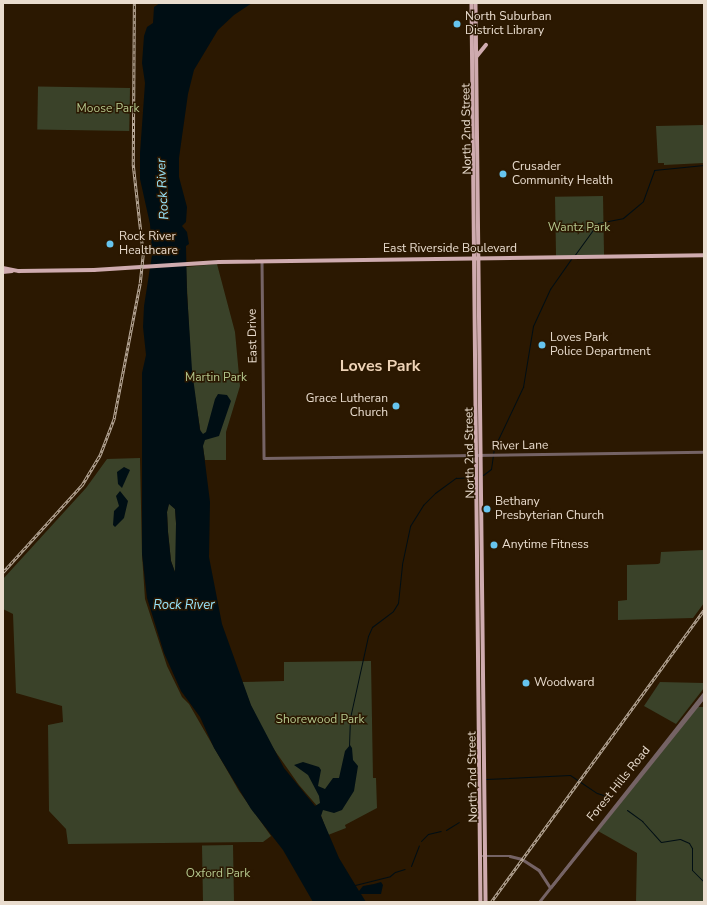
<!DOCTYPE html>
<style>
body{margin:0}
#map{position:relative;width:707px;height:905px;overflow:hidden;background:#2b1801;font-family:"Nunito Sans",sans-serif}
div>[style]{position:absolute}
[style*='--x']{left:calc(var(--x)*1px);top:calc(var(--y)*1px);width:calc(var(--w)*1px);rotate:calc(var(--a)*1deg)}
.green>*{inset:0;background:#3a4229;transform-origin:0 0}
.water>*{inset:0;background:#000e14}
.stream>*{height:1px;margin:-0.5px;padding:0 0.5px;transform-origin:0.5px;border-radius:0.5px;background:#000e14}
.tertiary>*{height:2.5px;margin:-1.25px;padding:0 1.25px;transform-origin:1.25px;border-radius:1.25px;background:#756365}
.primary>*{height:3.5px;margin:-1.75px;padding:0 1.75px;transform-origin:1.75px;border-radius:1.75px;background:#cfabaf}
.rail>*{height:2.5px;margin-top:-1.25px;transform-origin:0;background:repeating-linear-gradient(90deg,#2b1801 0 3px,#b9aa9a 0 6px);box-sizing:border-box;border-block:1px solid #b9aa9a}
.dots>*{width:11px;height:11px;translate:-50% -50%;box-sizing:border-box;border:2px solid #2b1801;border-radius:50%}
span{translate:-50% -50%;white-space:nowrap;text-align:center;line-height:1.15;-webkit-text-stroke:3px #2b1801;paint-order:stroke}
.poi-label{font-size:12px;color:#e9dcce}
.left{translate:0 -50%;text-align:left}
.right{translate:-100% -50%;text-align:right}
.park-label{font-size:12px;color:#b4c78d}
.street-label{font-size:12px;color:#e9dcce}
.water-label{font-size:13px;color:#97e3fa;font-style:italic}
.district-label{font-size:16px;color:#eed3b7;font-weight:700}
.frame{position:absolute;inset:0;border:4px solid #e9dcce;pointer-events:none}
</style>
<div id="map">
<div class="green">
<i style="left:130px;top:88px;width:43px;height:92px;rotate:91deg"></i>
<i style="clip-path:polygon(704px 125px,704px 163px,664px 165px,664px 163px,658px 163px,656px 126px)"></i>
<i style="left:603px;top:196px;width:61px;height:48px;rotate:89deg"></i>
<i style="clip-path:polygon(217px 264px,235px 332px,240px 386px,226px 432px,226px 460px,205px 460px,191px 371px,186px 267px)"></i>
<i style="clip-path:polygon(140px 458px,142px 554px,145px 599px,167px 666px,182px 697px,189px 704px,239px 791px,271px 836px,263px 842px,68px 844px,66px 829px,49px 811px,48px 725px,63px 722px,62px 706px,16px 693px,13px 614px,3px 609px,3px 579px,86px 488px,107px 459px)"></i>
<i style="clip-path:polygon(169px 503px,175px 509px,176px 523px,177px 565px,175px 572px,171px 561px,168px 532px,167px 512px)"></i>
<i style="clip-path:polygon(704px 550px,704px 603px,693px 618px,618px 620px,618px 601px,627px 600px,627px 565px,658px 564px,660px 563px,661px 552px)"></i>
<i style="clip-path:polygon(371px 661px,373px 778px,376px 778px,377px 808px,345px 825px,346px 828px,328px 835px,318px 807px,299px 785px,273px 748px,254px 714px,242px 682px,284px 681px,284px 662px)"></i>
<i style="clip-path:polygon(660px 682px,704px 683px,704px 688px,676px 724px,644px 706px)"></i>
<i style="clip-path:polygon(697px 707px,704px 707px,704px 902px,636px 902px,637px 853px,598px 831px)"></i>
<i style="left:233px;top:845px;width:57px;height:31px;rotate:89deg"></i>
</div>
<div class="water">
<i style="clip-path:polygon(evenodd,160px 3px,252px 3px,234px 15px,218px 30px,194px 70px,188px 94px,179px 158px,179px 177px,187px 207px,186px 222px,182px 226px,187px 232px,189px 244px,186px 246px,187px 293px,192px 370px,200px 430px,203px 434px,206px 432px,215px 399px,218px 394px,227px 395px,231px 401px,219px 436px,205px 440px,203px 446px,210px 502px,209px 557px,222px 624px,251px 705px,284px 768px,315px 806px,320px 803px,319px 796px,308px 775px,294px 765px,303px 762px,319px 767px,321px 770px,318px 786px,325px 789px,333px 778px,339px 778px,345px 751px,350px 745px,352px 748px,353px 760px,358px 766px,354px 791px,342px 810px,334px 813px,323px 810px,321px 816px,339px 858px,359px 891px,363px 886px,374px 884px,381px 882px,383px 885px,381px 894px,361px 894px,366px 902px,313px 902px,283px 850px,251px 809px,214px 748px,200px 717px,181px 691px,164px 653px,147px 598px,142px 554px,142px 373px,146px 355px,143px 327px,144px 306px,152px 255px,150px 224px,140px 179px,140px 153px,145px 83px,142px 63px,144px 36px,147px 27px,153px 23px,154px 7px,160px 3px,169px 504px,175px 509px,176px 523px,175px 572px,171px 561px,168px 532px,167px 512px,169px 504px)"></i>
<i style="clip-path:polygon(124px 467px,130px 470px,122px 488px,118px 484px,117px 472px)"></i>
<i style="clip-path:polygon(120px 491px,128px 501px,124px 518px,115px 527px,113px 525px,114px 511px,119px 506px,116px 496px)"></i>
</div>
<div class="stream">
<i style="--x:574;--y:256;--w:41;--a:-54"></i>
<i style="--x:598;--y:223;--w:25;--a:-11"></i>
<i style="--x:623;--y:218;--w:26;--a:-40"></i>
<i style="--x:643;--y:201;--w:33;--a:-70"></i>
<i style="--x:654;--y:170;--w:50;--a:-5.7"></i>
<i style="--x:483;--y:475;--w:10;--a:-37"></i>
<i style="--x:491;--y:469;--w:21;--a:-82"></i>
<i style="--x:494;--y:448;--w:68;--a:-64.6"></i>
<i style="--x:523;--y:387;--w:62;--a:-80.7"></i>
<i style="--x:533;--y:326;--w:41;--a:-65.3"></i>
<i style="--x:550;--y:289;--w:38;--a:-55"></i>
<i style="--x:349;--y:746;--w:28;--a:-88"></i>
<i style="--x:350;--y:718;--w:84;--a:-77.6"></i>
<i style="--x:368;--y:636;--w:10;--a:-66"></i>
<i style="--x:372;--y:627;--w:26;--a:-37"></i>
<i style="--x:393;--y:611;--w:9;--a:-58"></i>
<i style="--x:398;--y:603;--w:39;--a:-84"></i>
<i style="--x:402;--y:564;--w:39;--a:-78"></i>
<i style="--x:410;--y:526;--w:25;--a:-58"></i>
<i style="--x:423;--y:505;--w:17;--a:-45"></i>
<i style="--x:435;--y:493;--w:26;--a:-36"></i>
<i style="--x:456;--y:478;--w:20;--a:-3"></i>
<i style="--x:486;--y:779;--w:84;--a:-2.7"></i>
<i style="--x:570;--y:775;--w:32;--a:34"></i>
<i style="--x:597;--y:793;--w:16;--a:18"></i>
<i style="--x:627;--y:810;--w:19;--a:36"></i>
<i style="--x:642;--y:821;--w:28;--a:48"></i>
<i style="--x:661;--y:842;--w:19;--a:-9"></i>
<i style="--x:680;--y:839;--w:10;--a:24"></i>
<i style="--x:689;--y:843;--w:6;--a:59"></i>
<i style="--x:692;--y:848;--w:22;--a:90"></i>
<i style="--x:692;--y:870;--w:17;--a:45"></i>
<i style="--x:446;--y:830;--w:15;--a:-32"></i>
<i style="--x:421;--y:841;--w:10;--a:-45"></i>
<i style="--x:428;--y:834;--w:13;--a:-13"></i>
<i style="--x:411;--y:866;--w:22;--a:-69"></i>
<i style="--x:355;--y:885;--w:36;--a:-14"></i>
<i style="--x:390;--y:876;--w:6;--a:-39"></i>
<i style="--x:395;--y:872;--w:10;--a:-17"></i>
</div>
<div class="tertiary">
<i style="--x:262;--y:261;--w:197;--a:89.4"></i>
<i style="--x:264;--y:458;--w:440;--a:-0.8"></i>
<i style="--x:480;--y:856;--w:30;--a:0"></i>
<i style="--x:510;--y:856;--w:12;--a:14"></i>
<i style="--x:522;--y:859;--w:20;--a:33"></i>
<i style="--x:539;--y:870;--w:20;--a:57"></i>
<i style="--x:551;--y:887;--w:244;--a:-51.2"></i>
<i style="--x:539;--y:902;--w:266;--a:-51.7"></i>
</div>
<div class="primary">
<i style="--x:472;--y:3;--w:899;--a:89.43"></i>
<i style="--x:476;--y:3;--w:899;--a:89.36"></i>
<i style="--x:477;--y:56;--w:14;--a:-51"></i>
<i style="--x:3;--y:268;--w:16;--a:11"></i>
<i style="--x:19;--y:271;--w:75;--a:-0.8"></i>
<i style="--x:94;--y:270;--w:125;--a:-3.7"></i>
<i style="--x:219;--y:262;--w:485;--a:-0.8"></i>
<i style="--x:3;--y:272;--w:9;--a:-6"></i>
</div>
<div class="rail">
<i style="--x:3;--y:572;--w:118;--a:-47.8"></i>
<i style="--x:82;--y:485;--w:35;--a:-59"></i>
<i style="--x:100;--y:455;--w:40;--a:-69"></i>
<i style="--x:114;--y:418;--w:137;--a:-79.1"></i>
<i style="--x:140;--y:283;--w:29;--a:-84"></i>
<i style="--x:143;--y:254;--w:90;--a:-96.4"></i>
<i style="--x:133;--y:165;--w:162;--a:-89.6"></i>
<i style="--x:491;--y:902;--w:361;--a:-53.9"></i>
</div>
<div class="dots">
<i style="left:457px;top:24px;background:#66c4ef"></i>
<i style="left:503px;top:174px;background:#66c4ef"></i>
<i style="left:110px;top:244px;background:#66c4ef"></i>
<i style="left:542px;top:345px;background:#66c4ef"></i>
<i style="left:396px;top:406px;background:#66c4ef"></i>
<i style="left:487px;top:509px;background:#66c4ef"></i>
<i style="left:494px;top:545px;background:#66c4ef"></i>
<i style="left:526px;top:683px;background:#66c4ef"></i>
</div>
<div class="poi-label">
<span class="left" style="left:465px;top:24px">North Suburban<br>District Library</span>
<span class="left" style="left:512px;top:174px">Crusader<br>Community Health</span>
<span class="left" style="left:119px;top:244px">Rock River<br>Healthcare</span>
<span class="left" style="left:550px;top:345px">Loves Park<br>Police Department</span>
<span class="right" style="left:388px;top:406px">Grace Lutheran<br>Church</span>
<span class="left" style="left:495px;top:509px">Bethany<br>Presbyterian Church</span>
<span class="left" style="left:502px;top:545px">Anytime Fitness</span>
<span class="left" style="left:534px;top:683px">Woodward</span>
</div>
<div class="park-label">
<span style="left:108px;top:109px">Moose Park</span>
<span style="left:579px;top:228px">Wantz Park</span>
<span style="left:216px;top:378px">Martin Park</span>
<span style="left:320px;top:720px">Shorewood Park</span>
<span style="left:218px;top:874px">Oxford Park</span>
</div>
<div class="street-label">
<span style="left:467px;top:129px;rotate:-91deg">North 2nd Street</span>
<span style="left:450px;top:249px">East Riverside Boulevard</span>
<span style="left:253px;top:336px;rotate:-91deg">East Drive</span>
<span style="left:520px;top:446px;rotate:-1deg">River Lane</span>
<span style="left:470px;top:453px;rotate:-91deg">North 2nd Street</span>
<span style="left:473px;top:777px;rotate:-91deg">North 2nd Street</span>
<span style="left:619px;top:784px;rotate:-51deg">Forest Hills Road</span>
</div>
<div class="water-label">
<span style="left:163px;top:189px;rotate:-93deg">Rock River</span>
<span style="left:184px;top:605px">Rock River</span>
</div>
<div class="district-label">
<span style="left:380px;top:366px">Loves Park</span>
</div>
<div class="frame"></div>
</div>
